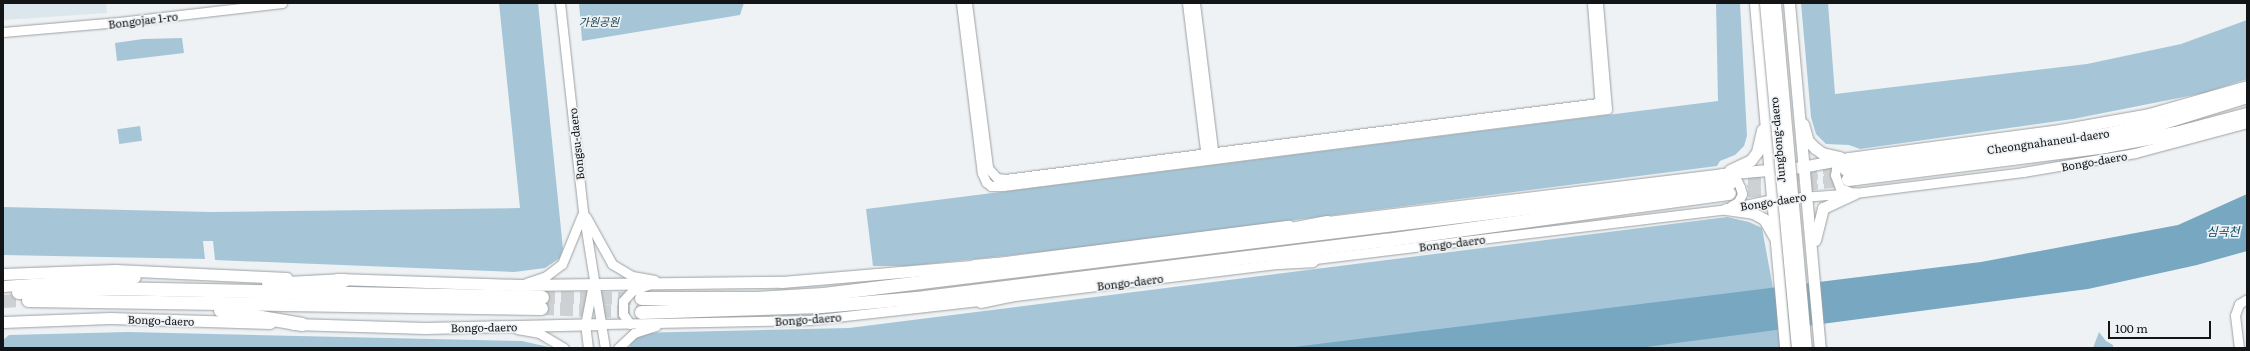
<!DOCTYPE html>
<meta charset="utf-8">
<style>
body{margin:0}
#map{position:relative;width:2250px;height:351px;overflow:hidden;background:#eef2f4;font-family:Literata,"Noto Sans KR",serif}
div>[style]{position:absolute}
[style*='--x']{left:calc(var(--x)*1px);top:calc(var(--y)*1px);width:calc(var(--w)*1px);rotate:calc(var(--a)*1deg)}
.built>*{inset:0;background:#dce7ed}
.green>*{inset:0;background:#a6c6d8;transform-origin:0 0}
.water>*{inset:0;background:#77a7c1}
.highway-tunnel>*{height:13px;margin-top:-6.5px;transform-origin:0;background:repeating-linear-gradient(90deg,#cdd1d3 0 13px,transparent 0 19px)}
.roads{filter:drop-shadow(0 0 1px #9da0a2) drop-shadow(0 0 1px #9da0a2)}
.minor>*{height:9px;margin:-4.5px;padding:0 4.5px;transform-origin:4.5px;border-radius:4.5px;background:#fff}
.major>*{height:11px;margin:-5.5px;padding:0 5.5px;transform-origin:5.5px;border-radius:5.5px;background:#fff}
.highway>*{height:13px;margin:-6.5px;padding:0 6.5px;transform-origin:6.5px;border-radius:6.5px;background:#fff}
.bridges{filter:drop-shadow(0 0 1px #9da0a2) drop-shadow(0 0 1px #9da0a2)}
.major-bridge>*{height:11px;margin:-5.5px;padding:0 5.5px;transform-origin:5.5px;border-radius:5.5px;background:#fff}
span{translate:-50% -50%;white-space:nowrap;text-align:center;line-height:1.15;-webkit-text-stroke:3.5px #eef2f4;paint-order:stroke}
.street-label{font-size:11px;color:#131415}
.park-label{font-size:11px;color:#113a4d;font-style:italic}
.water-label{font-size:12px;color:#054762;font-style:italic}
.frame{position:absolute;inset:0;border:4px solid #131415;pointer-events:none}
.scale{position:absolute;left:2108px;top:321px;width:103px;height:18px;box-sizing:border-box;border:2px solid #131415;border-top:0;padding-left:5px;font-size:12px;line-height:14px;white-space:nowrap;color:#131415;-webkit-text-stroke:3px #eef2f4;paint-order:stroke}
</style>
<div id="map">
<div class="built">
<i style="clip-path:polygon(3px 3px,106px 3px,107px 13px,3px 20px)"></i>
</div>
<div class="green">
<i style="clip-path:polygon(499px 3px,538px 3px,563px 249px,560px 258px,545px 268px,514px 272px,215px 260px,213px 241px,203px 241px,205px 259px,3px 255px,3px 207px,210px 212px,520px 208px)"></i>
<i style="clip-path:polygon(579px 3px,744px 3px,740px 15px,582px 41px)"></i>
<i style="clip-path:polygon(1716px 3px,1740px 3px,1747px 136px,1744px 146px,1735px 155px,1720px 161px,1717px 166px,1069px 249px,908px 266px,873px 266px,866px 209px,1718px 101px)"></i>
<i style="clip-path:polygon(1801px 3px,1828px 3px,1835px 94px,2087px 64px,2181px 44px,2247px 20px,2247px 79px,2204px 93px,2073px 119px,1860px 149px,1849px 145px,1826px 144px,1816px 134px,1811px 117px)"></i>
<i style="clip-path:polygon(182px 38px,184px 53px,117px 61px,115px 43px,143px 39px)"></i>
<i style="left:140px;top:126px;width:15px;height:23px;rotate:82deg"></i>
<i style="clip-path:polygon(1727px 217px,1749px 222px,1762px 228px,1784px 348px,629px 348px,634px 333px,849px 328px)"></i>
<i style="clip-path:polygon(128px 332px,522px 341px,553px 348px,3px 348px,3px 340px,9px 335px)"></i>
<i style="clip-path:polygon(2099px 332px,2106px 341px,2113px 345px,2113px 348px,2093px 348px)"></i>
</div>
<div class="water">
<i style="clip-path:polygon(2247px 194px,2247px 251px,2197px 265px,2088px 289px,1638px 348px,1286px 348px,1981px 262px,2178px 225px)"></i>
</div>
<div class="highway-tunnel">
<i style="--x:1729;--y:183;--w:118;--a:-6.8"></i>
<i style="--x:1729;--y:193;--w:120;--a:-6.7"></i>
<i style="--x:542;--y:297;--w:99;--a:0.6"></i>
<i style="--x:3;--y:301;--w:15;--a:-4"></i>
<i style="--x:541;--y:308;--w:100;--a:2.3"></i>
</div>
<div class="roads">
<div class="minor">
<i style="--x:560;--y:3;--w:209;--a:83.7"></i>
<i style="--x:583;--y:211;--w:139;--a:80.9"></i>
<i style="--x:961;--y:3;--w:171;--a:83"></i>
<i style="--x:982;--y:173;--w:10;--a:66"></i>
<i style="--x:986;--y:182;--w:6;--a:39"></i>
<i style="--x:991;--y:186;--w:12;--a:0"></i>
<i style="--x:1003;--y:186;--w:609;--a:-7.27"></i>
<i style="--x:1607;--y:109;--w:106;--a:-94.9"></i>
<i style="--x:967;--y:3;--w:166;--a:82.7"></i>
<i style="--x:988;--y:168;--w:13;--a:48"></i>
<i style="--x:997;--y:178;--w:8;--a:7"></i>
<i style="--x:1005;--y:179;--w:606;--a:-7.3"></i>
<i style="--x:1187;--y:3;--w:156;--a:83"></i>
<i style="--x:1195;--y:3;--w:156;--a:83"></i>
<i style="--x:1592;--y:3;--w:104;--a:85.6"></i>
<i style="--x:3;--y:32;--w:116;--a:-4.9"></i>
<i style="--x:119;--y:22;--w:164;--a:-6.6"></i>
<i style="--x:1849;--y:158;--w:17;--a:140"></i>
<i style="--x:1836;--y:169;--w:6;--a:99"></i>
<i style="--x:1835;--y:175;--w:14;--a:69"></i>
<i style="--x:1840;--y:188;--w:12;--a:20"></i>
<i style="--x:1723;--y:174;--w:16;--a:27"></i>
<i style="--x:1737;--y:181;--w:7;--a:63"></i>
<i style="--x:1740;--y:187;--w:7;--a:74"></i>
<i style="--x:1742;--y:194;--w:9;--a:117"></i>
<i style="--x:1738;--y:202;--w:8;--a:150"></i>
<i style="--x:586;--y:217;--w:54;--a:61"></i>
<i style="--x:612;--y:264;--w:23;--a:31"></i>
<i style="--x:632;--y:276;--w:23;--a:10"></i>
<i style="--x:1307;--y:260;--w:422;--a:-6.9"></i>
<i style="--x:1726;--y:209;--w:48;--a:-12"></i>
<i style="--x:1773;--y:199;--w:82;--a:-4.2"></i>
<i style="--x:1855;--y:193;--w:169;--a:-7.1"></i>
<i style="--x:2023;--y:172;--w:114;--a:-9.6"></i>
<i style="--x:2135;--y:153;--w:116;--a:-15"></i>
<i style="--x:526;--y:283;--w:21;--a:-19"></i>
<i style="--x:546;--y:276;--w:20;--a:-37"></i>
<i style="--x:562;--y:264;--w:53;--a:-67.8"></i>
<i style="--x:1007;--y:297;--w:277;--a:-7"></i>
<i style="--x:603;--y:324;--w:206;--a:-1.1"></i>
<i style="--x:809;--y:320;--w:178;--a:-6.4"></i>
<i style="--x:630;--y:324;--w:12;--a:-125"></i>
<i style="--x:623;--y:314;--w:13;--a:-90"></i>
<i style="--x:623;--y:301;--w:13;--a:-48"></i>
<i style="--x:632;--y:291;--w:17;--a:-21"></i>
<i style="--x:517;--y:329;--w:22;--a:10"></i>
<i style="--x:539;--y:333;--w:29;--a:31"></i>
<i style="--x:588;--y:348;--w:23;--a:-97"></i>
<i style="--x:585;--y:325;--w:38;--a:-79"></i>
<i style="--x:618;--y:348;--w:22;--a:-43"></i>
<i style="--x:634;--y:333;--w:23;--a:-18"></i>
<i style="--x:2239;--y:348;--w:33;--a:-97"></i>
<i style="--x:2235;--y:315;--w:12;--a:-70"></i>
<i style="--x:2239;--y:304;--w:9;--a:-32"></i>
</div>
<div class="major">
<i style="--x:1755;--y:3;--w:346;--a:85"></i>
<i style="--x:1789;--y:3;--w:346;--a:84.9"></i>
<i style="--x:1803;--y:124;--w:18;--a:74"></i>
<i style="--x:1808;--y:141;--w:10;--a:45"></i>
<i style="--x:1815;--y:148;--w:9;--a:36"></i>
<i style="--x:1822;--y:153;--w:18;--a:13"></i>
<i style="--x:1730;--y:170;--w:23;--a:-25"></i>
<i style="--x:1751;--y:160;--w:10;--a:-53"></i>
<i style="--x:1757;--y:152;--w:23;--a:-77"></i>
<i style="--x:1726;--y:209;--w:27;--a:8"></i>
<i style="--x:1753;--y:213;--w:13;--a:29"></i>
<i style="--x:1764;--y:219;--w:20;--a:60"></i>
<i style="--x:1319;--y:223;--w:406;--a:-6.9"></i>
<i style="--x:1722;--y:174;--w:80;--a:-5"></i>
<i style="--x:1802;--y:167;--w:48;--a:-10.8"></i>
<i style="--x:1849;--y:158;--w:213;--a:-7.6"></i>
<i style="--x:2060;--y:130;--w:90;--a:-10.2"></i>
<i style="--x:2149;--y:114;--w:102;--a:-15.9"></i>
<i style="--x:1815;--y:240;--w:33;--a:-76"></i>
<i style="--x:1823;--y:208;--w:35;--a:-25"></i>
<i style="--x:3;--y:274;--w:112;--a:-2"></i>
<i style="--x:115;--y:270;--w:172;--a:2.7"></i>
<i style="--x:337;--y:279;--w:183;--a:1.9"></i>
<i style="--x:520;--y:285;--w:262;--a:-0.7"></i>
<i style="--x:782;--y:282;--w:193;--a:-4.8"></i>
<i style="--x:974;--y:266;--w:317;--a:-7.3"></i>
<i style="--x:3;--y:286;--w:132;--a:-3.9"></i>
<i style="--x:3;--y:322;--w:107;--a:-2.1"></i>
<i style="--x:110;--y:318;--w:160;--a:1.8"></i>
<i style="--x:293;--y:324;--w:132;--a:1.7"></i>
<i style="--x:425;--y:328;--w:178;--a:-1.3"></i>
</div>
<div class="highway">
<i style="--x:1846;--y:169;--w:256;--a:-7.6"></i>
<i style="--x:2100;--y:135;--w:61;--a:-11.3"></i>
<i style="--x:2160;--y:123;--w:91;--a:-17.2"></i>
<i style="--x:1848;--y:179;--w:258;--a:-7.3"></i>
<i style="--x:2104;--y:146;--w:72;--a:-10.4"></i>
<i style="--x:2175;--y:133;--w:74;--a:-14.8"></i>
<i style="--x:1280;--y:231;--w:48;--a:-10.8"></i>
<i style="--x:1277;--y:262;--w:35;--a:-3"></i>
<i style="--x:974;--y:266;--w:22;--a:-5"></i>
<i style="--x:268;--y:284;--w:76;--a:-3"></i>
<i style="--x:18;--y:292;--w:92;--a:-2.5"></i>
<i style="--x:110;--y:288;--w:432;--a:1.2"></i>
<i style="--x:641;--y:298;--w:114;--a:0"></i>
<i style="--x:755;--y:298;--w:68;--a:-3.4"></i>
<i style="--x:823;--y:294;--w:913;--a:-6.98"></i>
<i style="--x:28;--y:300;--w:513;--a:0.89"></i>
<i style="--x:981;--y:301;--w:33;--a:-12"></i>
<i style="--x:220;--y:310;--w:83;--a:9.7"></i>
<i style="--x:641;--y:312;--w:180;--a:-1.9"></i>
<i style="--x:821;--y:306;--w:104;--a:-4.9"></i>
<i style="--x:925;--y:297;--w:464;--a:-7.1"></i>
<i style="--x:1385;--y:240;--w:347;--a:-7.8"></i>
</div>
</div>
<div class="bridges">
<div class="major-bridge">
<i style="--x:1765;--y:3;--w:346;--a:84.7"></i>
<i style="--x:1775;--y:3;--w:346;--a:84.9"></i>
</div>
</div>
<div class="street-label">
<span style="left:143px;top:20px;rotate:-7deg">Bongojae 1-ro</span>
<span style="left:1777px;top:140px;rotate:-95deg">Jungbong-daero</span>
<span style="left:2048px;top:141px;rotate:-8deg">Cheongnahaneul-daero</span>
<span style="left:576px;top:144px;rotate:-96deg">Bongsu-daero</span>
<span style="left:2094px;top:161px;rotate:-10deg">Bongo-daero</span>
<span style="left:1773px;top:201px;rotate:-9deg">Bongo-daero</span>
<span style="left:1452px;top:243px;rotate:-7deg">Bongo-daero</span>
<span style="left:1130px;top:282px;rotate:-7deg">Bongo-daero</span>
<span style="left:808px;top:319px;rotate:-4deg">Bongo-daero</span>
<span style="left:161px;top:320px;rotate:2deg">Bongo-daero</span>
<span style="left:484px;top:327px;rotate:-1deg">Bongo-daero</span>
</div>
<div class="park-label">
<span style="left:599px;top:21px">가원공원</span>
</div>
<div class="water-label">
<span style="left:2223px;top:232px">심곡천</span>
</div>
<div class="frame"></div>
<div class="scale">100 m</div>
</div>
